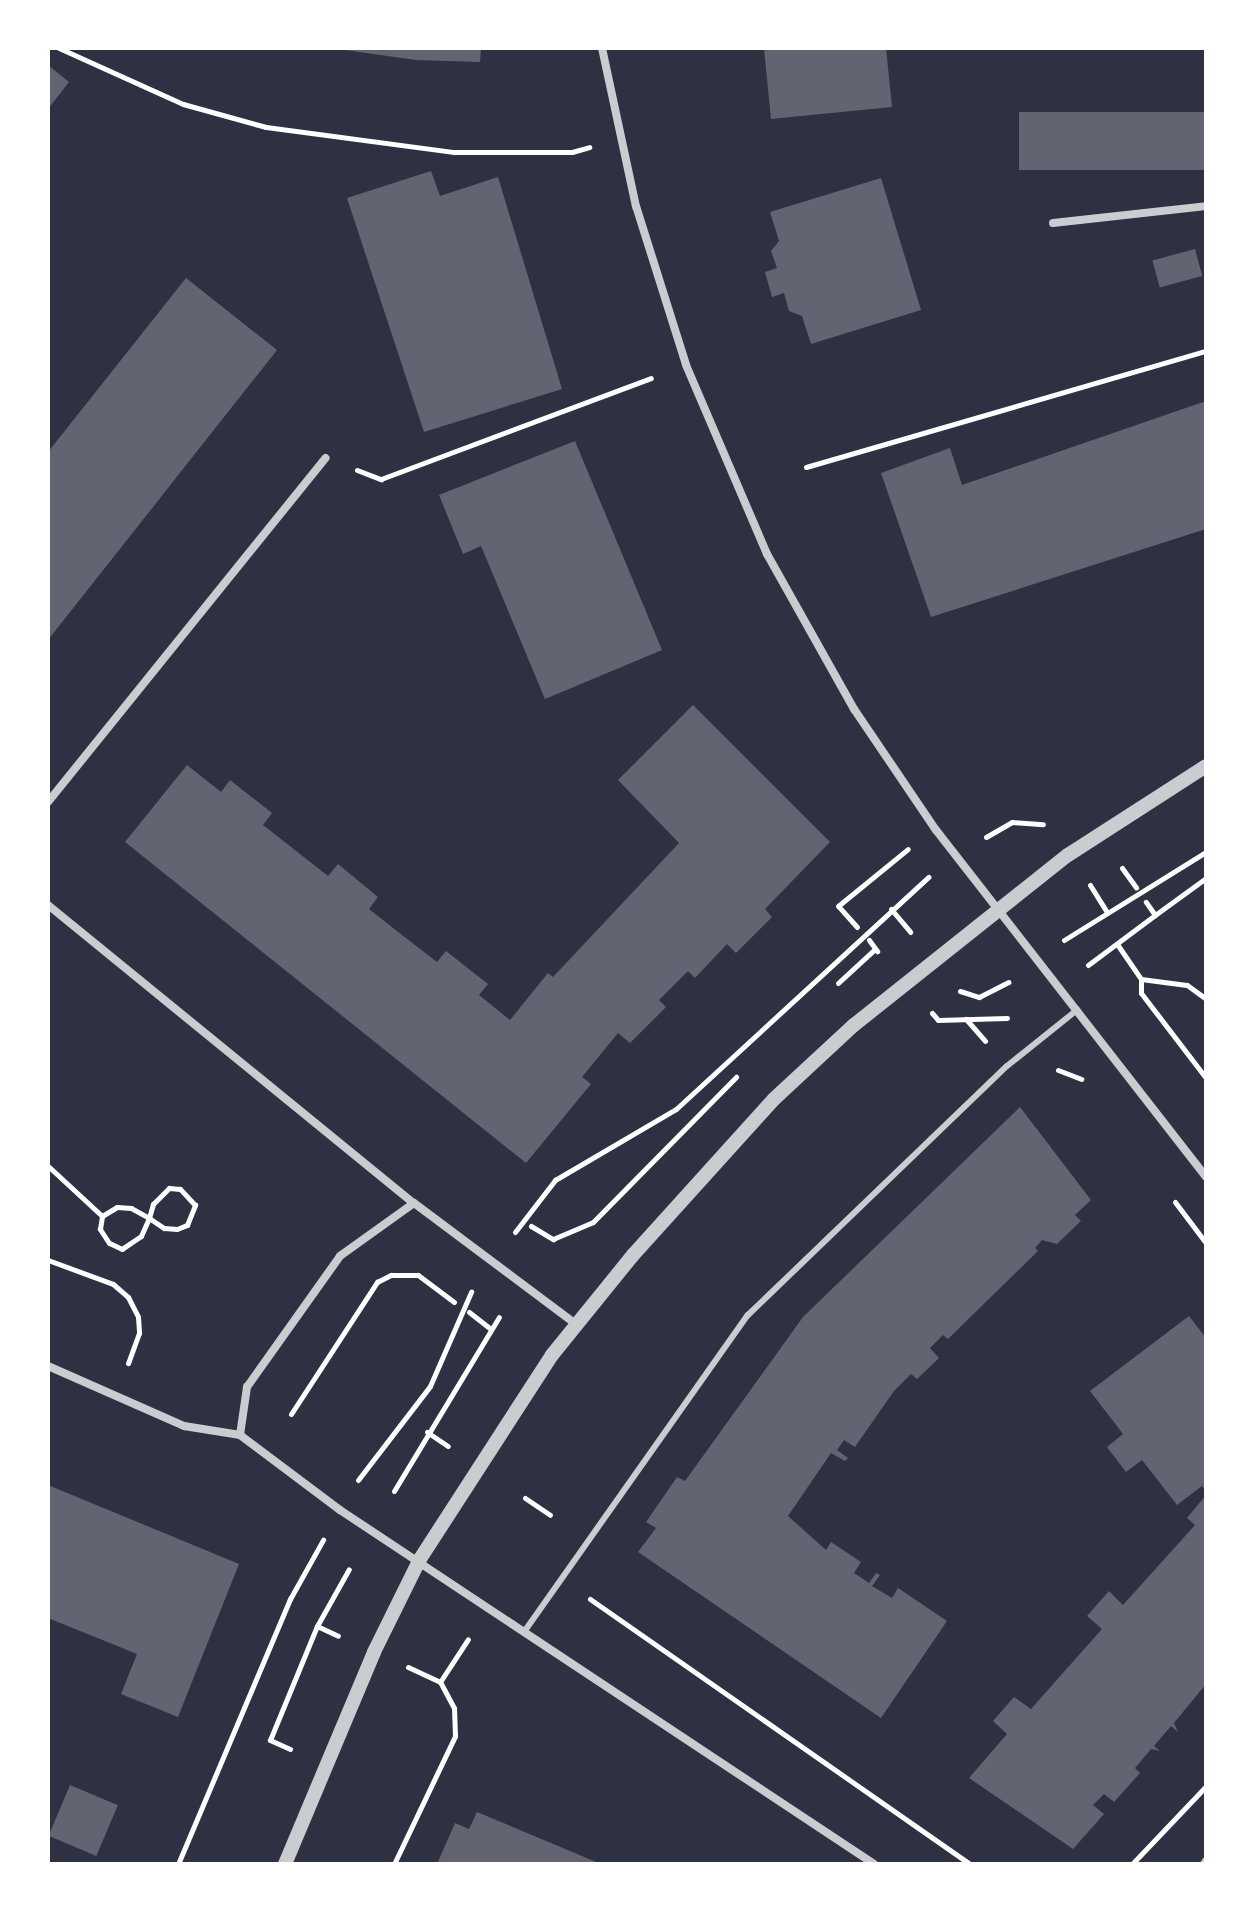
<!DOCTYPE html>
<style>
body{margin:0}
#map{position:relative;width:1254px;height:1912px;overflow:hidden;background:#2d3142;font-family:"Golos Text",sans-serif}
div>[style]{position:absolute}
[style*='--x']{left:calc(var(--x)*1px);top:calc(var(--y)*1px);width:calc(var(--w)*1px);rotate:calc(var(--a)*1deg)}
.building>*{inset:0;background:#626471;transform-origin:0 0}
.path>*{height:5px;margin:-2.5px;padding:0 2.5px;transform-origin:2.5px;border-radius:2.5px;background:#fff}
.service>*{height:6px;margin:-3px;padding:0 3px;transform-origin:3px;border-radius:3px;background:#caccd0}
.minor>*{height:8px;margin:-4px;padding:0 4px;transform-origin:4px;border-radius:4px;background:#caccd0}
.tertiary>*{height:14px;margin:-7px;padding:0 7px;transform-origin:7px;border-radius:7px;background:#caccd0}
span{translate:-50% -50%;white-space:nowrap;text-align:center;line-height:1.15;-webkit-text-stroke:8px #fff;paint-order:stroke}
.frame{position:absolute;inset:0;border:50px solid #fff;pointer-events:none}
</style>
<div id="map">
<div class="building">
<i style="clip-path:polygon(331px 48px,481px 48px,480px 62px,416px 60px)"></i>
<i style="clip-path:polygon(764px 48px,886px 48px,892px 107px,771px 119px)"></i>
<i style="clip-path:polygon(48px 65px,69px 82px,48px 109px)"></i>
<i style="left:1206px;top:112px;width:58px;height:187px;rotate:90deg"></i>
<i style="clip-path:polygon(431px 171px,440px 196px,498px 177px,562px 389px,424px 432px,347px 198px)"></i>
<i style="clip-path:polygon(881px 178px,921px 310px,811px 344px,802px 316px,789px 311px,784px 293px,772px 297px,765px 272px,777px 268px,771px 251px,779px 241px,770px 212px)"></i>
<i style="left:1195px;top:249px;width:28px;height:44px;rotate:75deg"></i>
<i style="clip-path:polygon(186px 278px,277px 350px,48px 640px,48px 452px)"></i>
<i style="clip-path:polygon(1206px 401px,1206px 529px,931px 617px,881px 473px,950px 448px,962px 485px)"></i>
<i style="clip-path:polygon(575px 441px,662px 650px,545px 699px,481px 546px,463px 554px,439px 495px)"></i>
<i style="clip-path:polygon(693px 705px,830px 842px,765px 909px,772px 917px,736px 953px,727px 944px,695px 978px,688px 971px,659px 1000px,666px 1007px,630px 1043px,618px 1033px,582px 1077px,591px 1084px,526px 1163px,125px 842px,187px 765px,221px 792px,230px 780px,272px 813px,263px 825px,328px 876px,338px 864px,378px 897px,369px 909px,402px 935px,437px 962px,446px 951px,488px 984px,479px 995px,510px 1020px,548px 973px,553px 977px,679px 843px,618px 780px)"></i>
<i style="clip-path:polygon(1020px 1107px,1091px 1200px,1075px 1215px,1081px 1221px,1057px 1244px,1042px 1240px,1035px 1248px,1038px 1251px,948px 1339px,943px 1335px,930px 1348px,939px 1358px,917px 1379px,911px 1374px,894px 1391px,855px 1447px,844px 1440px,837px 1450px,848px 1458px,845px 1461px,831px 1453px,788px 1516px,826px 1550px,831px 1542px,861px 1562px,854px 1573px,869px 1583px,876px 1573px,880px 1575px,872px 1586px,892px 1598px,898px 1588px,947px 1621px,881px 1718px,638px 1552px,656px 1528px,646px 1522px,677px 1477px,685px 1481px,803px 1317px)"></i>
<i style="clip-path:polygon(1189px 1316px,1206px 1338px,1206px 1492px,1202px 1486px,1177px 1505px,1142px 1460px,1126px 1472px,1107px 1447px,1123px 1434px,1090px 1391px)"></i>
<i style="clip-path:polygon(48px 1485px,239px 1564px,178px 1717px,121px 1694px,137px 1654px,48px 1618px)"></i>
<i style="clip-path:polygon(1206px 1495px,1206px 1684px,1174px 1723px,1178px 1732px,1171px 1726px,1154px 1746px,1160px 1751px,1151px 1749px,1135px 1768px,1140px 1773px,1114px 1802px,1104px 1794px,1093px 1805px,1104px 1814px,1073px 1849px,969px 1778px,1007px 1734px,993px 1721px,1014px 1697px,1031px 1709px,1102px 1629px,1087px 1616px,1109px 1591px,1123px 1605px,1195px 1525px,1187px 1518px)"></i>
<i style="left:70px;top:1785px;width:52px;height:55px;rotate:23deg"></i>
<i style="clip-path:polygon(477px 1812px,601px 1864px,437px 1864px,455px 1823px,469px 1829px)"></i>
</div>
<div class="path">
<i style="--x:59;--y:48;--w:136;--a:24.3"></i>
<i style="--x:183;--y:104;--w:86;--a:15.5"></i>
<i style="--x:266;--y:127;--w:190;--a:7.6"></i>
<i style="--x:454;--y:152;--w:118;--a:0"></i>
<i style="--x:572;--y:152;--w:18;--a:-16"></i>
<i style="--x:806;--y:467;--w:416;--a:-16.2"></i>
<i style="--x:357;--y:470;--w:26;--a:21"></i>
<i style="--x:381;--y:479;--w:288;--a:-20.5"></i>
<i style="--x:986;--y:837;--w:30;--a:-30"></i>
<i style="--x:1012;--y:822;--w:31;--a:4"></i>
<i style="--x:1122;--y:868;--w:24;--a:54"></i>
<i style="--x:1090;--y:885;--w:32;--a:58"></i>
<i style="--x:891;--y:909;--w:30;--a:50"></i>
<i style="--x:1155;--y:915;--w:63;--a:-36"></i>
<i style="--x:857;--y:927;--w:28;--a:-132"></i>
<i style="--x:838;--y:906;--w:90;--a:-39.2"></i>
<i style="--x:869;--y:940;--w:14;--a:54"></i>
<i style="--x:1064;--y:940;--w:167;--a:-31.8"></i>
<i style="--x:1117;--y:944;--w:42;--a:55.6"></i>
<i style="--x:1141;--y:979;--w:14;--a:90"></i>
<i style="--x:1141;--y:993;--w:107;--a:52.6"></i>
<i style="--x:1088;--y:965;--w:84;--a:-36.7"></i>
<i style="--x:1155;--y:915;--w:16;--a:-125"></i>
<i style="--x:1141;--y:979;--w:46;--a:7.4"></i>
<i style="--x:1187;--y:985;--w:24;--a:36"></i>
<i style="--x:838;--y:983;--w:50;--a:-42.6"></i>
<i style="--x:960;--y:991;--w:20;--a:18"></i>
<i style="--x:979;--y:997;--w:33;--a:-27"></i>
<i style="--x:932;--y:1013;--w:9;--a:49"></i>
<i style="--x:938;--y:1020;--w:69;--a:-1.7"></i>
<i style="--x:966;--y:1019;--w:29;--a:49"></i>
<i style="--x:1058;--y:1070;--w:25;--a:21"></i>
<i style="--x:48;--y:1166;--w:74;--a:42.8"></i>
<i style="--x:1175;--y:1202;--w:51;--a:52.9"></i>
<i style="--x:102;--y:1216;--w:17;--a:-31"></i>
<i style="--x:117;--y:1207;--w:14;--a:4"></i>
<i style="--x:131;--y:1208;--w:21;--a:29"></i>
<i style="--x:149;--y:1218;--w:18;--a:34"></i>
<i style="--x:164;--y:1228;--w:13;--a:4"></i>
<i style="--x:177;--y:1229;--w:11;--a:-22"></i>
<i style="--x:187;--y:1225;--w:22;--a:-68"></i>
<i style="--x:195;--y:1205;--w:22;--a:-133"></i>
<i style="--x:180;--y:1189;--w:11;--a:-175"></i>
<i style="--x:169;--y:1188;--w:23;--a:135"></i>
<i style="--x:153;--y:1204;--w:15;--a:106"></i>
<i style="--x:149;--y:1218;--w:20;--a:114"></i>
<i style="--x:141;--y:1236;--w:23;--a:146"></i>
<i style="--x:122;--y:1249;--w:14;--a:-155"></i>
<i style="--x:109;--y:1243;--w:17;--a:-123"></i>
<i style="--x:100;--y:1229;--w:13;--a:-81"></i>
<i style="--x:531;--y:1226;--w:26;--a:31"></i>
<i style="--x:553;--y:1239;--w:43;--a:-23"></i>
<i style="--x:593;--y:1222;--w:204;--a:-45.4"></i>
<i style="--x:515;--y:1232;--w:66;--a:-52.4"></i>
<i style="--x:555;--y:1180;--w:140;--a:-30.4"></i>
<i style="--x:676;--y:1109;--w:343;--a:-42.6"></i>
<i style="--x:48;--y:1260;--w:69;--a:20.3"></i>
<i style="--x:113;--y:1284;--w:20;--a:41"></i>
<i style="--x:128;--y:1297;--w:22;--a:63"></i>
<i style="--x:138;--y:1317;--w:16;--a:86"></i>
<i style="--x:139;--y:1333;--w:32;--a:110"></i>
<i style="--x:469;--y:1312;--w:28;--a:38"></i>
<i style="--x:291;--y:1414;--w:158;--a:-56.9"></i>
<i style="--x:377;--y:1282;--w:16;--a:-27"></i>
<i style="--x:391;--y:1275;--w:27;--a:0"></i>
<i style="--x:418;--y:1275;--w:45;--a:36.9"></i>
<i style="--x:427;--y:1432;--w:25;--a:34"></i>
<i style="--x:358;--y:1480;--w:118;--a:-52.5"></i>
<i style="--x:430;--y:1386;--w:103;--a:-66.4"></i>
<i style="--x:394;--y:1491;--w:203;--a:-58.9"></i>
<i style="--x:525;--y:1498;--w:30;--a:34"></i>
<i style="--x:590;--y:1599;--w:463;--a:34.9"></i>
<i style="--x:317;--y:1626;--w:23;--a:25"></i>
<i style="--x:408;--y:1667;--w:35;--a:25"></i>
<i style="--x:440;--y:1682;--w:51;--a:-56.9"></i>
<i style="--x:290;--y:1749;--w:22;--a:-156"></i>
<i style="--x:270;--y:1740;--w:123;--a:-67.6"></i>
<i style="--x:317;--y:1626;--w:65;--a:-60.7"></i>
<i style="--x:178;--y:1864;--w:288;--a:-67.1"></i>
<i style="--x:290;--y:1599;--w:68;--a:-60.8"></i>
<i style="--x:394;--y:1864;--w:142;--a:-64.5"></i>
<i style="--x:455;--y:1736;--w:28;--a:-92"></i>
<i style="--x:454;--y:1708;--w:30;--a:-118"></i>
<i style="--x:1132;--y:1864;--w:108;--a:-46.5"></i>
</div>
<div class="service">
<i style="--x:524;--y:1632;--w:388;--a:-54.8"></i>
<i style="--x:748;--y:1315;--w:359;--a:-43.9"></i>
<i style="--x:1007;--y:1066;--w:90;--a:-38.7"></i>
</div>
<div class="minor">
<i style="--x:602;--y:48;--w:162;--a:77.9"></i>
<i style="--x:636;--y:206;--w:167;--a:72.5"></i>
<i style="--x:686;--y:365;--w:206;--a:66.8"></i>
<i style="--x:767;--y:554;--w:178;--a:60.7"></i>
<i style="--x:854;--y:709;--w:146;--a:55.9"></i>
<i style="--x:936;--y:830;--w:440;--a:52.1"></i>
<i style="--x:1053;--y:223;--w:154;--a:-6.3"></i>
<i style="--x:48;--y:802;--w:442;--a:-51.1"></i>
<i style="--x:48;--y:905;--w:472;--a:39.2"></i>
<i style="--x:414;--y:1203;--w:202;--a:36.8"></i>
<i style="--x:48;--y:1366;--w:149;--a:23.8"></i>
<i style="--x:184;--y:1426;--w:57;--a:9.1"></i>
<i style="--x:240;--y:1435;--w:125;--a:36.9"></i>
<i style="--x:340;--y:1510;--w:641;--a:33.54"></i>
<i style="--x:240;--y:1435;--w:49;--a:-81.7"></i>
<i style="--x:247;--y:1387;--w:161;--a:-54.6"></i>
<i style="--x:340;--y:1256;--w:91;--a:-35.6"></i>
<i style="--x:1204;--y:1864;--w:4;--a:-56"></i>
</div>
<div class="tertiary">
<i style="--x:285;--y:1864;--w:230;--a:-67.2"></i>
<i style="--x:374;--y:1652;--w:104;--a:-63.7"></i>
<i style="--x:420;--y:1559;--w:243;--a:-57.1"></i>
<i style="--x:552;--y:1355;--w:129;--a:-51"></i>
<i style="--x:633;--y:1255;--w:210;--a:-47.9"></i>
<i style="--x:774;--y:1099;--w:109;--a:-42.8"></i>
<i style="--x:854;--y:1025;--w:273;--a:-38.5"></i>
<i style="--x:1068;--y:855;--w:164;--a:-32.8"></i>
</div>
<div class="frame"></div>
</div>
